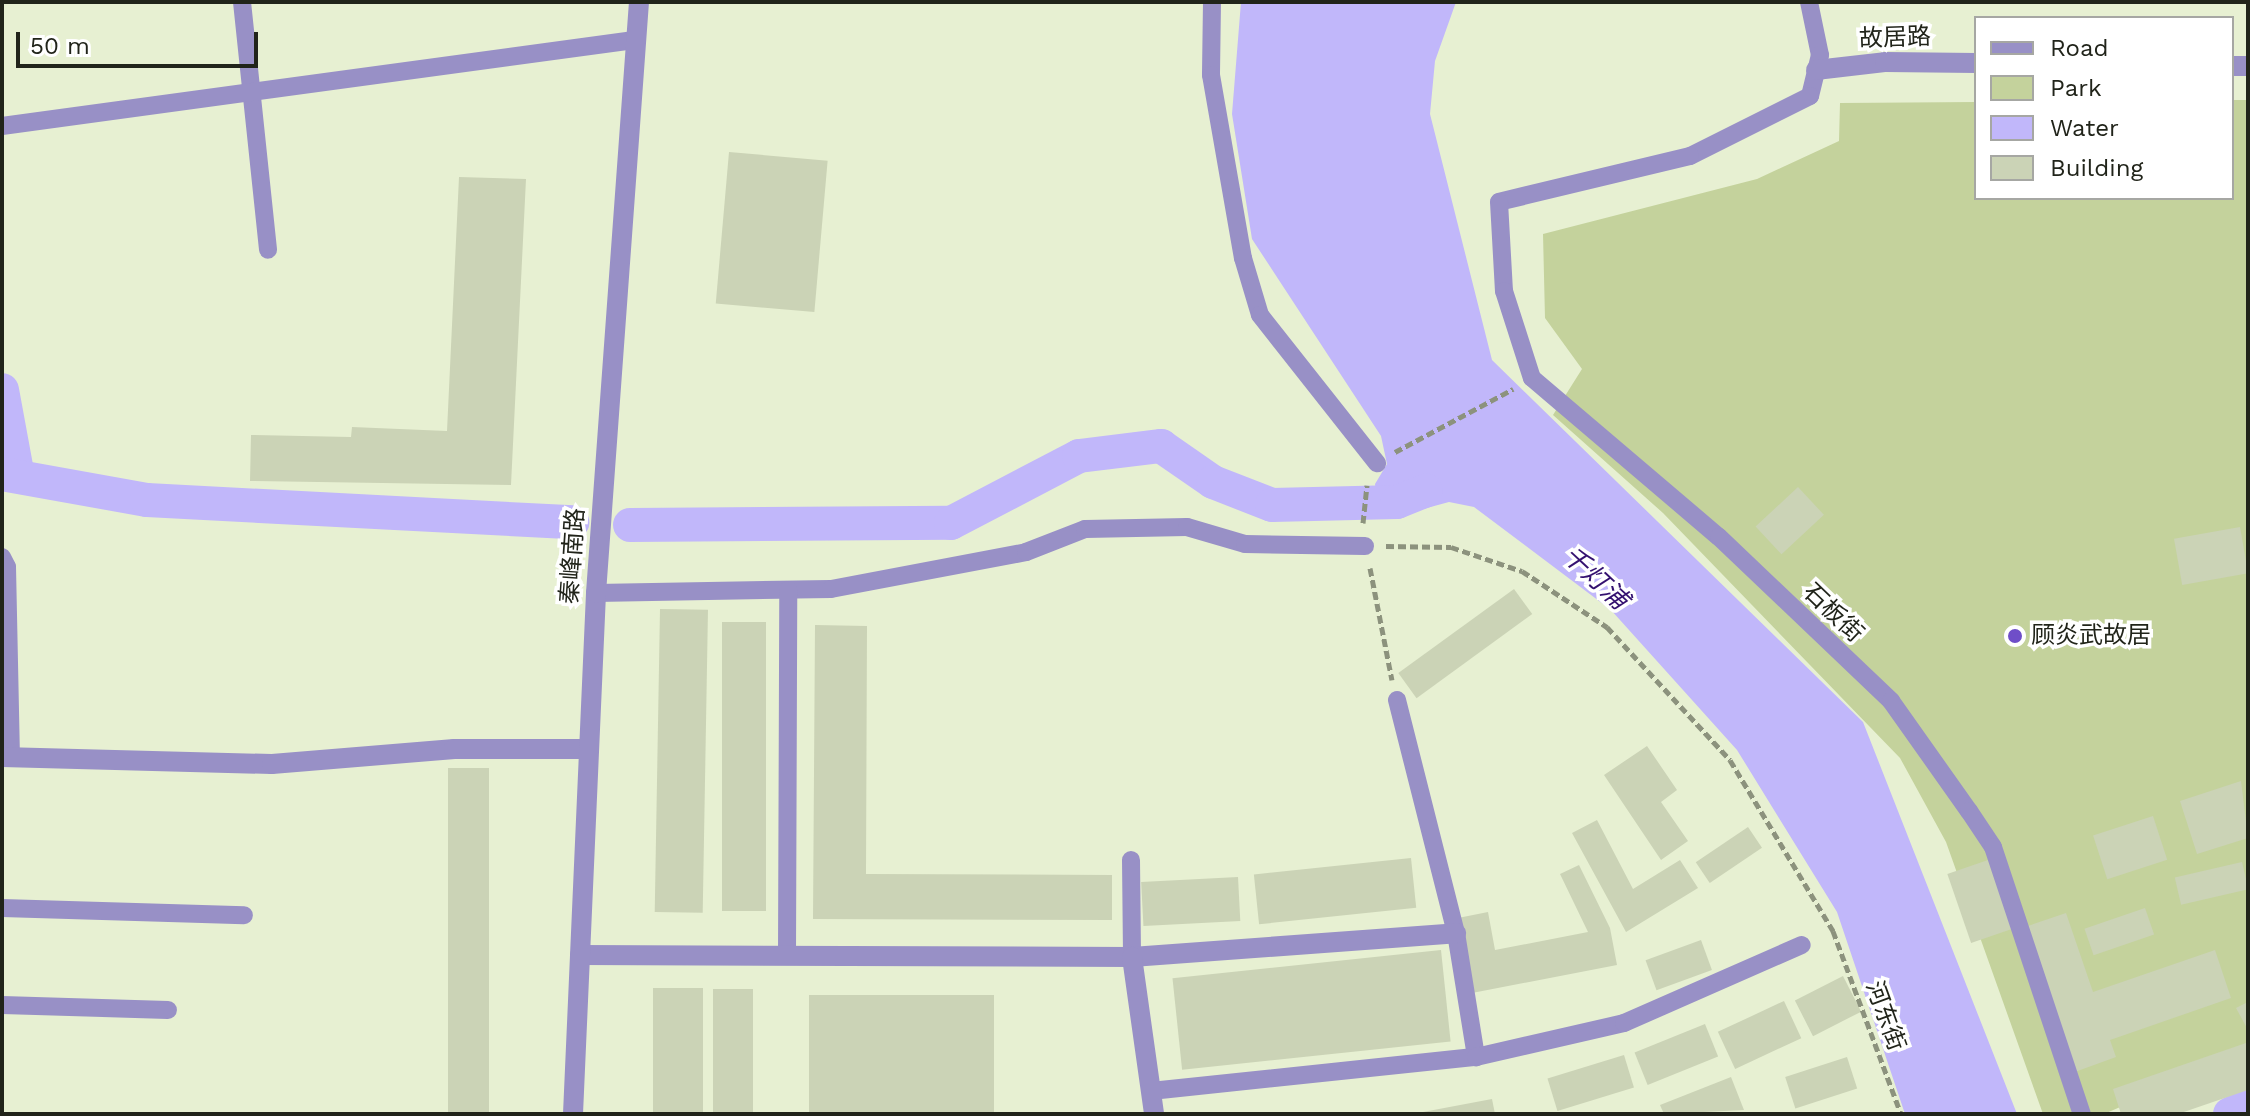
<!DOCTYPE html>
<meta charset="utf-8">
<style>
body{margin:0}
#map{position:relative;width:2250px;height:1116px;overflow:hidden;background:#e7f0d2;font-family:"Work Sans","Noto Sans SC",sans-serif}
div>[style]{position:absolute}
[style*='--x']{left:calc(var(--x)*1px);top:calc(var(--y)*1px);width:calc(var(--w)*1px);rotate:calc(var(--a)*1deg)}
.green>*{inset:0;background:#c4d29c}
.water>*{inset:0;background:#c1b7fa}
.canal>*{height:34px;margin:-17px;padding:0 17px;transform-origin:17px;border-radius:17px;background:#c1b7fa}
.building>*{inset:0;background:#cbd3b6;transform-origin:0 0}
.path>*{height:5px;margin-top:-2.5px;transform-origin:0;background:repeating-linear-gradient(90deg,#8c927d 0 8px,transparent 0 12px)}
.service>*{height:18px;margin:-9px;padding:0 9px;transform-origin:9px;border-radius:9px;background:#9890c6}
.minor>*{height:20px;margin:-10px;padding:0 10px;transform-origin:10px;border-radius:10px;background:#9890c6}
.tertiary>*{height:20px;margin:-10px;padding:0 10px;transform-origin:10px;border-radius:10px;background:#9890c6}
.dots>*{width:22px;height:22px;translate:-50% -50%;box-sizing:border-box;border:4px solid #fff;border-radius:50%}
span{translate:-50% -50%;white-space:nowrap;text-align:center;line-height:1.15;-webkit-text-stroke:7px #fff;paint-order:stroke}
.street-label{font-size:24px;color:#21241a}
.poi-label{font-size:24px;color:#21241a}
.left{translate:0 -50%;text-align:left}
.water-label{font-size:26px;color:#341170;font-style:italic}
.frame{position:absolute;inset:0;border:4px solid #21241a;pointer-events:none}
.legend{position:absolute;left:1974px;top:16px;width:260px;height:184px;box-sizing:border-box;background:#fff;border:2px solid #a6a7a3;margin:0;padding:10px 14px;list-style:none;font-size:24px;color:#21241a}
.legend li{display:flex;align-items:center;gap:16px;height:40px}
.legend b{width:40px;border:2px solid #a6a7a3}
.scale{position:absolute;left:16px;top:32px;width:242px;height:36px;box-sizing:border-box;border:4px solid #21241a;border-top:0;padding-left:10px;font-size:24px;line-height:28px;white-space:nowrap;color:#21241a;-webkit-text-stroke:6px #fff;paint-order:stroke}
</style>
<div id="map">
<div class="green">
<i style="clip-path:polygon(2232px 100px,2248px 100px,2248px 1052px,2104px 1114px,2043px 1114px,1946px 842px,1900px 758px,1663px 513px,1553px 415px,1582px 369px,1545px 318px,1543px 234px,1757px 179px,1839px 141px,1840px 103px,1976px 102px,1976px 198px,2232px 198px)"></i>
</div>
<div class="water">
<i style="clip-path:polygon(1241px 2px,1456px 2px,1435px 61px,1430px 114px,1492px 360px,1863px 722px,2017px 1114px,1905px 1114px,1837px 912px,1737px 750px,1611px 610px,1474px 507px,1449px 502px,1401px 515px,1377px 500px,1375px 484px,1387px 464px,1381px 436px,1252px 239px,1232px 114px)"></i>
</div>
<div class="canal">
<i style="--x:2;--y:390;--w:83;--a:79.6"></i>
<i style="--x:2;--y:474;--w:147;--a:10.2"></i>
<i style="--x:147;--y:500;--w:426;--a:3"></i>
<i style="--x:630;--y:525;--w:321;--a:-0.4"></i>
<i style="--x:951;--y:523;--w:144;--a:-27.6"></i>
<i style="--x:1079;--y:456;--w:83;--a:-7"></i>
<i style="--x:1161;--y:446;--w:63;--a:34.7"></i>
<i style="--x:1213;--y:482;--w:63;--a:21.3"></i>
<i style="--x:1272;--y:505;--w:125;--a:-1.4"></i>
<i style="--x:1397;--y:502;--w:31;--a:-22"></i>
<i style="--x:2230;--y:1114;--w:20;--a:-24"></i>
</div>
<div class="building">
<i style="left:729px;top:152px;width:99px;height:152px;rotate:5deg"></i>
<i style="clip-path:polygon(459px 177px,526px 179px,511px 485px,250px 481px,251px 435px,351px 437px,352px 427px,447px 431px)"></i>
<i style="left:1798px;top:487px;width:38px;height:58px;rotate:47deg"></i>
<i style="left:2240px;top:527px;width:47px;height:67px;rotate:80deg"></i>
<i style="left:1514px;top:589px;width:31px;height:143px;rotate:54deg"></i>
<i style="left:660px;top:609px;width:48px;height:303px;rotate:1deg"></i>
<i style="left:766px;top:622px;width:289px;height:44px;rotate:90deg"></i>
<i style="clip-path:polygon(815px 625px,867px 626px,866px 874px,1112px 875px,1112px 920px,813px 919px)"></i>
<i style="clip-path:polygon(1647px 746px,1677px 790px,1661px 802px,1688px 841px,1661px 860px,1604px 775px)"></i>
<i style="left:448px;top:768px;width:41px;height:346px"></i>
<i style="clip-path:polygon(2241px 781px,2248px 838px,2197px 854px,2180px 801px)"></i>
<i style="left:2153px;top:816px;width:46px;height:63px;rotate:72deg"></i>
<i style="clip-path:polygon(1597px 820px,1633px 889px,1680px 860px,1698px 888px,1626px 932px,1572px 833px)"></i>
<i style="left:1748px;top:827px;width:25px;height:63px;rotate:56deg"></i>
<i style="left:1411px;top:858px;width:50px;height:158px;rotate:84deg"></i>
<i style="left:1988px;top:860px;width:73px;height:43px;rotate:71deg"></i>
<i style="left:2242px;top:862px;width:28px;height:69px;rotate:77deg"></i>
<i style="clip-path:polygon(1579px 865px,1610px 928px,1617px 965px,1472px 993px,1458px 918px,1488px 912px,1495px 950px,1588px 932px,1560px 874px)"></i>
<i style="left:1238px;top:877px;width:44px;height:97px;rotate:87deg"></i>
<i style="left:2145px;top:908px;width:28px;height:64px;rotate:71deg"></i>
<i style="clip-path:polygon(2066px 913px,2093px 992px,2215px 950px,2231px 998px,2110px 1040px,2116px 1057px,2072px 1073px,2022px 928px)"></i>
<i style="left:1701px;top:940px;width:32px;height:59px;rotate:70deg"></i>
<i style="left:1441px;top:950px;width:92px;height:270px;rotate:84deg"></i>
<i style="left:1843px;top:976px;width:40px;height:54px;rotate:63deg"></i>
<i style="left:653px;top:988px;width:50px;height:126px"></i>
<i style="left:713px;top:989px;width:40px;height:125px"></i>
<i style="left:809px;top:995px;width:185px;height:119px"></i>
<i style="left:1784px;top:1001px;width:41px;height:73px;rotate:65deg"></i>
<i style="clip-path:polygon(2248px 1002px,2248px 1030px,2236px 1008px)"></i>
<i style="left:1705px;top:1024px;width:35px;height:76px;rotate:68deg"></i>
<i style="clip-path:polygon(2246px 1043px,2248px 1090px,2178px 1114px,2121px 1114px,2113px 1089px)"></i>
<i style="left:1624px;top:1055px;width:34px;height:80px;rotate:73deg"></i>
<i style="left:1847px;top:1057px;width:33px;height:65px;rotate:72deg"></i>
<i style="clip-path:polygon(1731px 1077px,1744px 1110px,1664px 1114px,1660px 1105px)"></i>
<i style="clip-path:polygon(1492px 1099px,1495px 1114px,1423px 1114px,1423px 1112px)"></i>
</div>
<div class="path">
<i style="--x:1395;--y:452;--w:134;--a:-28.1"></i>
<i style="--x:1363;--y:523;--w:38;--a:-84"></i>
<i style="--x:1386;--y:546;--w:65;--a:0.9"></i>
<i style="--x:1451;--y:547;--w:75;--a:18.7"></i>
<i style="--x:1522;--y:571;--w:102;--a:33.4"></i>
<i style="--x:1607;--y:627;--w:181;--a:47.2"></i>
<i style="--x:1730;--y:760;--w:200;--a:58.9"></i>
<i style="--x:1833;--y:931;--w:195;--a:69.6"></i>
<i style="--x:1370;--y:568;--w:114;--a:78.9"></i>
</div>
<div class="service">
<i style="--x:242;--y:2;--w:249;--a:84"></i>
<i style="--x:1212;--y:2;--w:73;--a:90.8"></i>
<i style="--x:1211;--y:75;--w:186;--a:80.1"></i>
<i style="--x:1243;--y:258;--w:59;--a:73.4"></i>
<i style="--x:1260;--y:315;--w:189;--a:51.7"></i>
<i style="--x:1809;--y:2;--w:54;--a:78.3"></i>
<i style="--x:1820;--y:55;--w:42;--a:103.7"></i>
<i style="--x:1810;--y:96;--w:134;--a:153.4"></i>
<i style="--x:1690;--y:156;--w:196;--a:166.5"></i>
<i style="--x:1499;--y:202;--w:89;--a:86.8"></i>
<i style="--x:1504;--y:291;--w:91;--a:72.2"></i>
<i style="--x:1532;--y:378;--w:245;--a:40.4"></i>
<i style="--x:1719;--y:537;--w:238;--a:43.6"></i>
<i style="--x:1891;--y:701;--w:135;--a:54.7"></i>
<i style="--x:1969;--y:811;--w:43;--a:56.3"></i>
<i style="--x:1993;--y:847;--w:281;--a:71.6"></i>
<i style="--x:2;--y:126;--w:638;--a:-7.75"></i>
<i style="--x:2;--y:557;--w:11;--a:63"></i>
<i style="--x:7;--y:567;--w:190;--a:88.8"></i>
<i style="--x:596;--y:593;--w:235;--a:-1"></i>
<i style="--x:831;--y:589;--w:198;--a:-10.7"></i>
<i style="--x:1026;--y:552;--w:63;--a:-21.3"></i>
<i style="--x:1085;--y:529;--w:102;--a:-1.1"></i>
<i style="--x:1187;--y:527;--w:60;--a:16.3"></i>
<i style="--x:1245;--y:544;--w:120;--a:1"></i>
<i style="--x:1397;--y:700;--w:240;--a:75.8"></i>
<i style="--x:1456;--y:933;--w:126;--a:80.8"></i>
<i style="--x:1131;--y:860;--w:97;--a:89.4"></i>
<i style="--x:2;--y:908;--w:242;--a:1.7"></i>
<i style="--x:787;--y:956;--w:366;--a:-89.8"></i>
<i style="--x:2;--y:1005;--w:166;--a:1.7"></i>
<i style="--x:1151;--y:1091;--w:327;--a:-6"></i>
<i style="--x:1476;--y:1057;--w:152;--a:-12.9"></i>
<i style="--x:1624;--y:1023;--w:194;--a:-23.7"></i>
</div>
<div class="minor">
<i style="--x:2;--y:757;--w:270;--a:1.5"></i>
<i style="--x:272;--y:764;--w:183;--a:-4.7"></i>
<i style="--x:454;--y:749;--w:135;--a:0"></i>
<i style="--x:580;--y:955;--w:552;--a:0.21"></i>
<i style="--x:1132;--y:957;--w:325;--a:-4.2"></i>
<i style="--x:1132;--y:957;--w:159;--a:82"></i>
</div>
<div class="tertiary">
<i style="--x:2232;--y:66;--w:16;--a:0"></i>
<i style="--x:1816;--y:70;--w:69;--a:-6.6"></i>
<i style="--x:1885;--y:62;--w:91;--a:0.6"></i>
<i style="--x:573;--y:1114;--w:522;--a:-87.47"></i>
<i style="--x:596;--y:593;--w:593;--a:-85.84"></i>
</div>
<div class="dots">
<i style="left:2015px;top:636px;background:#6f4ec8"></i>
</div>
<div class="street-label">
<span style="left:1895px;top:38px;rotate:-2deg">故居路</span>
<span style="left:573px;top:556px;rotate:-86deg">秦峰南路</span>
<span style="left:1833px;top:613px;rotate:44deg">石板街</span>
<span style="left:1885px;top:1016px;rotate:70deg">河东街</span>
</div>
<div class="poi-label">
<span class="left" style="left:2031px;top:636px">顾炎武故居</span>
</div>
<div class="water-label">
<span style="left:1595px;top:578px;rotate:43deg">千灯浦</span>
</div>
<div class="frame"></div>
<ul class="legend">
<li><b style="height:10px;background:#9890c6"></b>Road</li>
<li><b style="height:22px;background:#c4d29c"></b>Park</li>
<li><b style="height:22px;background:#c1b7fa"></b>Water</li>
<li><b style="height:22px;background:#cbd3b6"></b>Building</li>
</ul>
<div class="scale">50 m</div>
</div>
